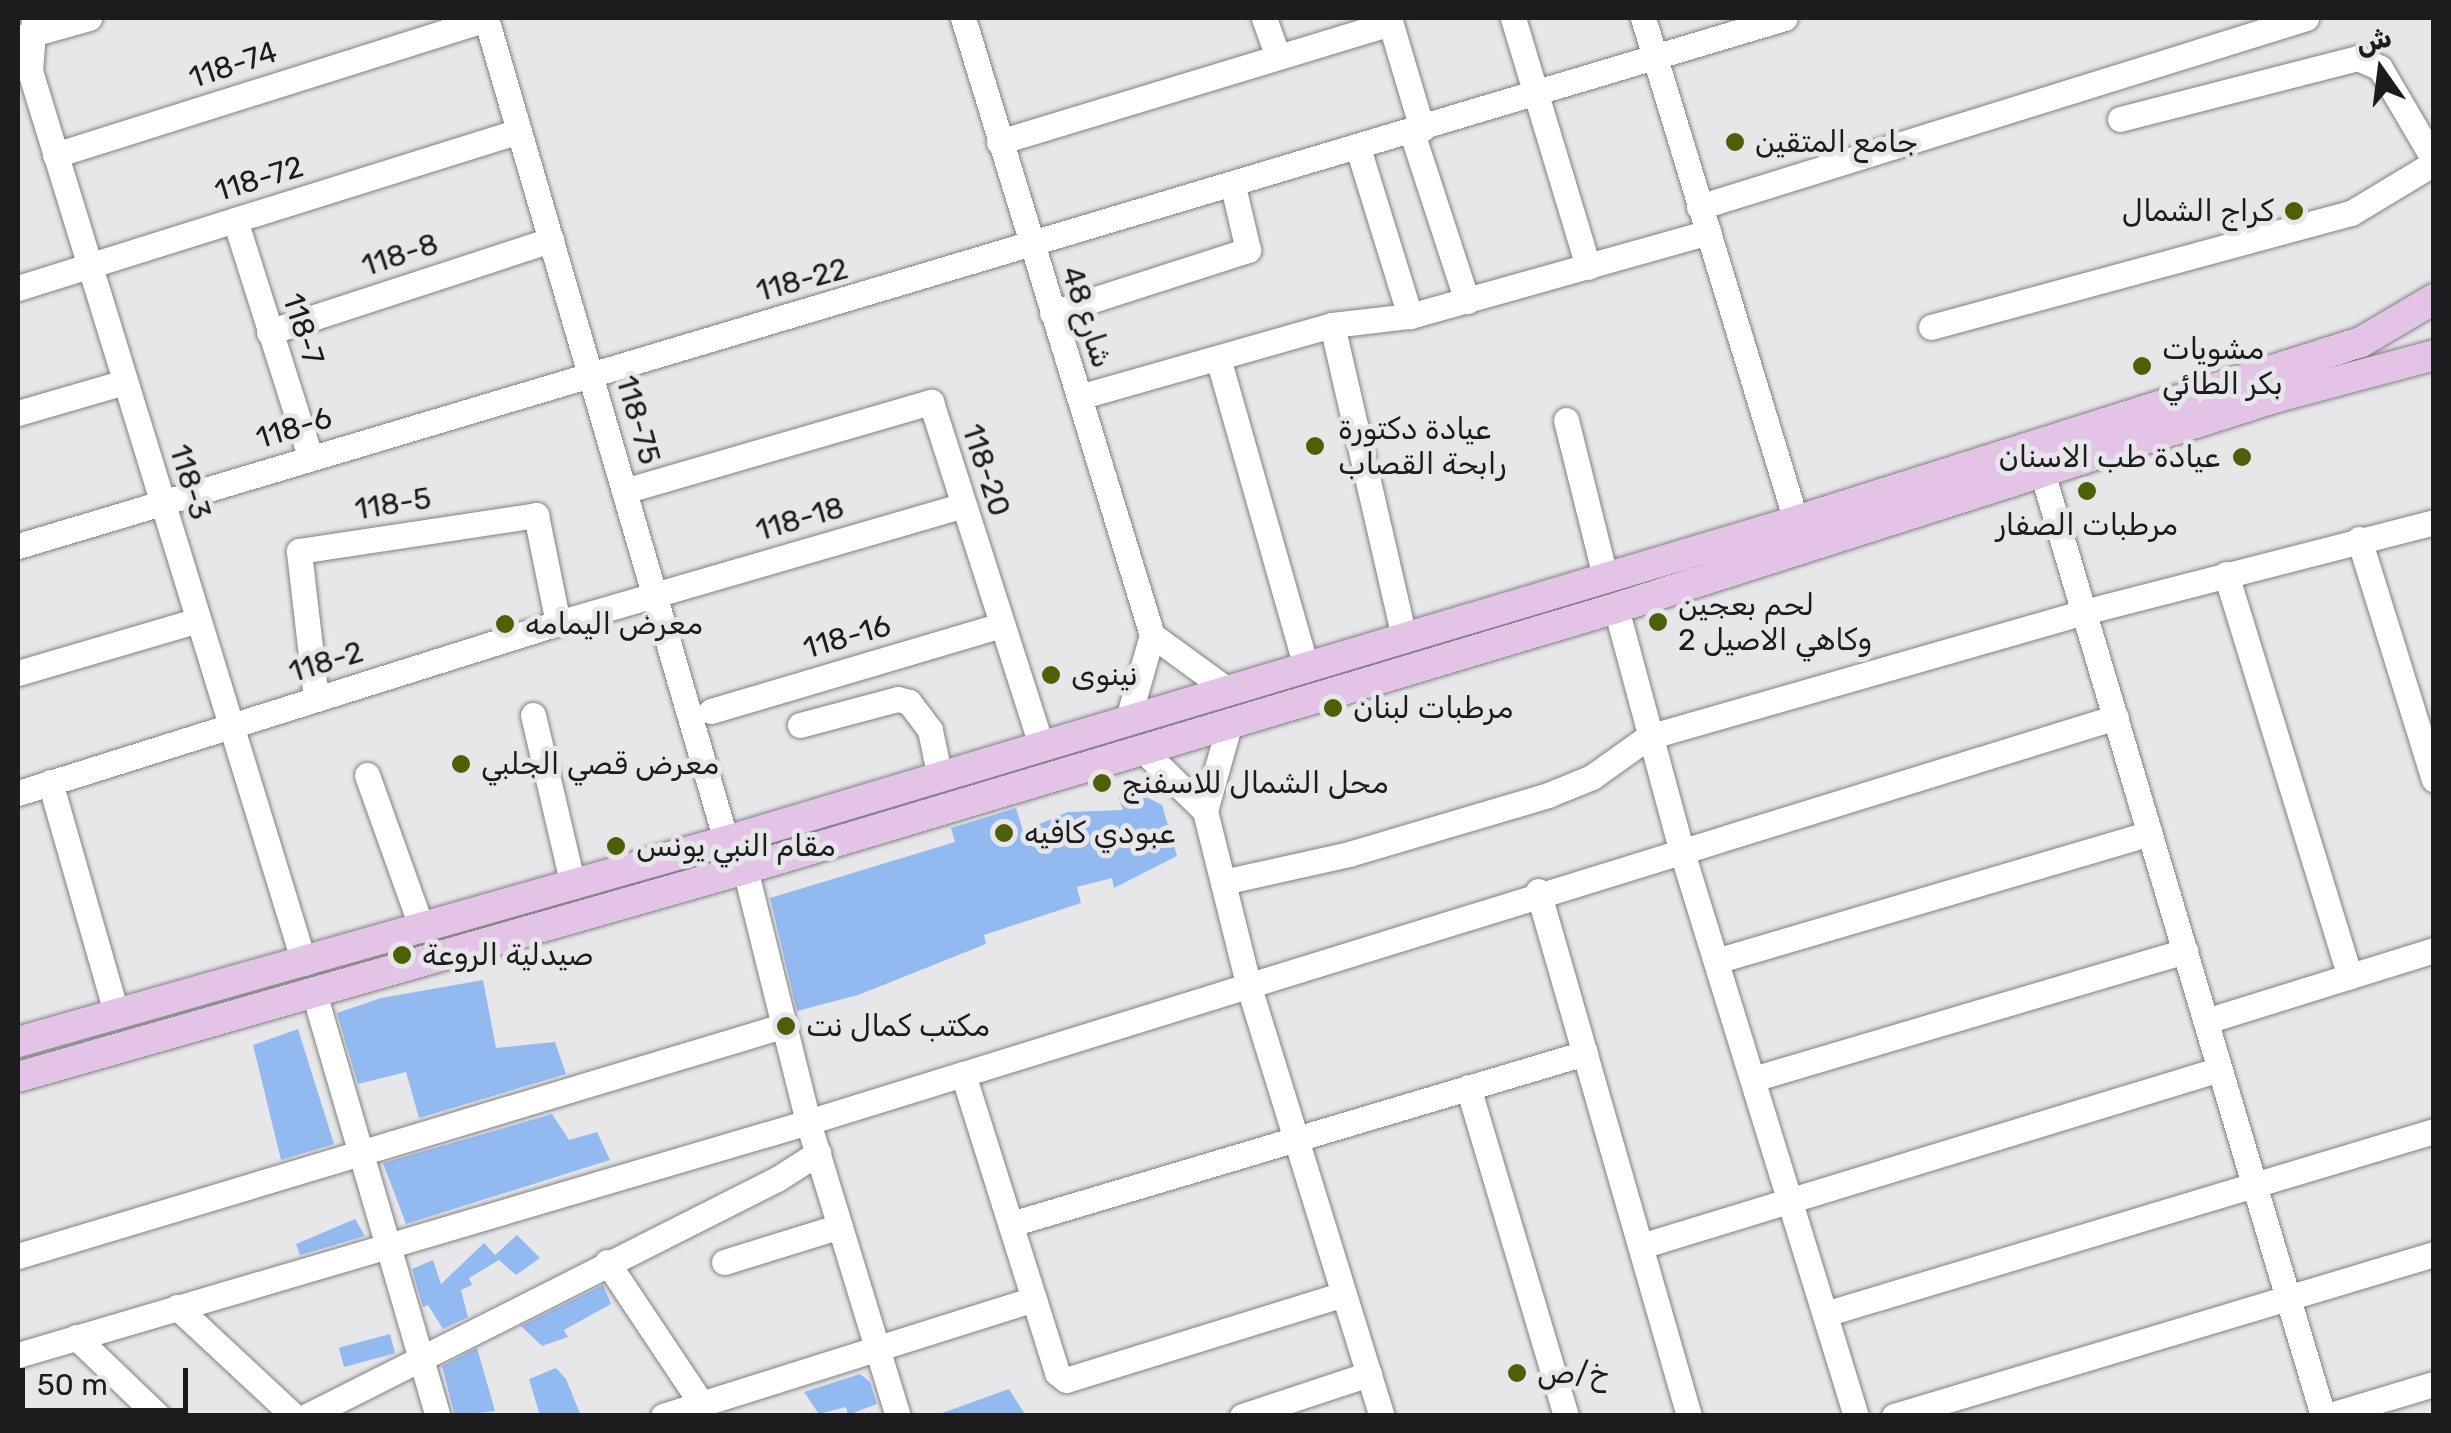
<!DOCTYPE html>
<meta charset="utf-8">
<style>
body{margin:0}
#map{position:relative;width:2451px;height:1433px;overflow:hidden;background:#e7e7ea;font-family:Rubik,Vazirmatn,sans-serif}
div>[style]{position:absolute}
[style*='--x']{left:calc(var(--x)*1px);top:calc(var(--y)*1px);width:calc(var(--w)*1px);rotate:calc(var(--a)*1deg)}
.building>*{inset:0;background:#92baf1;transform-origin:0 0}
.roads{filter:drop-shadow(0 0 2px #818183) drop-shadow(0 0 2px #818183)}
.minor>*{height:25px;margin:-12.5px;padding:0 12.5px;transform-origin:12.5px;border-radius:12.5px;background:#fff}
.major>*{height:30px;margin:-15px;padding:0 15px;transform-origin:15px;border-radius:15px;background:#e3c4e7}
.dots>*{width:28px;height:28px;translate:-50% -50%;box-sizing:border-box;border:5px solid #e7e7ea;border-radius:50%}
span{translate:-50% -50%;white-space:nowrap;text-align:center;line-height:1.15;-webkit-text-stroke:10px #e7e7ea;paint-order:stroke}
.street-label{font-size:30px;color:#1c1b1d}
.poi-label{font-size:30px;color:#1c1b1d}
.left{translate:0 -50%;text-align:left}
.right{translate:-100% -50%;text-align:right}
.frame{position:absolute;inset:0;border:20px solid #1c1b1d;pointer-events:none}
.north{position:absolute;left:2331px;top:20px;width:100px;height:100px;-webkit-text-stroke:8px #e7e7ea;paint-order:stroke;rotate:346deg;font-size:28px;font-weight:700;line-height:40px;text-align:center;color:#1c1b1d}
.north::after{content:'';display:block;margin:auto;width:35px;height:45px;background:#1c1b1d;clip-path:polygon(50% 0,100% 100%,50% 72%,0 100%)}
.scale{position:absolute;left:20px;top:1368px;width:168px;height:45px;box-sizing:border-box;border:5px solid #1c1b1d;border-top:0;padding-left:12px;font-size:30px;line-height:35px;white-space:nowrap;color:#1c1b1d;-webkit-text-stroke:8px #e7e7ea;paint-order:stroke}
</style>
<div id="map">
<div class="building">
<i style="clip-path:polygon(1136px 792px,1162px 805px,1177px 856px,1114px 888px,1112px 878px,1077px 887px,1081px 903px,984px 935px,986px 944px,858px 995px,797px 1011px,770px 898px,955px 842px,951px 828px,1016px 808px,1023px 831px,1068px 812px,1123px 810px,1118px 797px)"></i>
<i style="clip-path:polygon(483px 980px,496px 1048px,555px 1042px,566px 1074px,419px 1118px,406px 1072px,358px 1084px,337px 1013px,381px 998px)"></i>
<i style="clip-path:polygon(298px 1029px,334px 1144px,281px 1160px,253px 1045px)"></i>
<i style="clip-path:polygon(552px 1114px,569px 1140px,597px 1132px,610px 1160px,406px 1224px,383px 1163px)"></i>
<i style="clip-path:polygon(355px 1219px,365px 1236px,300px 1255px,296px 1244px)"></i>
<i style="clip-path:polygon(517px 1235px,540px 1258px,516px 1275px,499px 1260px,469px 1278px,472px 1285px,461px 1290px,468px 1317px,443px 1329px,428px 1305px,423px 1307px,412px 1269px,433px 1260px,441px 1284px,484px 1243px,495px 1255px)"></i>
<i style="clip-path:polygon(603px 1285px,611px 1304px,564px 1330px,568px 1337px,542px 1346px,521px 1326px)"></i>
<i style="left:390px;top:1334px;width:20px;height:53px;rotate:75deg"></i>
<i style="clip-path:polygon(477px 1348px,495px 1411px,455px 1416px,442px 1366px)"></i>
<i style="clip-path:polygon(556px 1368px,566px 1379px,581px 1416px,540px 1416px,529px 1379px)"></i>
<i style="clip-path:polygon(860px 1374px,870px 1382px,877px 1404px,848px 1415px,846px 1407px,819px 1414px,804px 1392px)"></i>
<i style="clip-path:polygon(1009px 1389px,1026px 1416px,943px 1416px,942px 1413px)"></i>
</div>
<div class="roads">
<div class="minor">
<i style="--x:34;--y:18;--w:53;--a:94.3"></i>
<i style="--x:30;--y:71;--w:933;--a:72.92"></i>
<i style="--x:486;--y:18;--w:857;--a:73.74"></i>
<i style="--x:963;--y:18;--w:645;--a:72.97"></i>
<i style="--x:1264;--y:18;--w:41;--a:70.3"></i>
<i style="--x:1389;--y:18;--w:116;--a:73.4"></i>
<i style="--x:1513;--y:18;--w:260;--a:73.2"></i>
<i style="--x:1643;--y:18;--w:526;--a:73.08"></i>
<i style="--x:18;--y:38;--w:74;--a:-15.7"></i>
<i style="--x:2120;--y:119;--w:246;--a:-14.4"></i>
<i style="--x:2358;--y:58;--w:24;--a:24"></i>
<i style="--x:2380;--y:68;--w:107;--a:59.6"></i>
<i style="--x:1412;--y:133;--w:177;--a:71.9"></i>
<i style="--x:999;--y:142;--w:409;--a:-16.9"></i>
<i style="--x:1358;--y:148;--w:176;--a:72.8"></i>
<i style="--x:55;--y:155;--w:453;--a:-17.5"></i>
<i style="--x:1699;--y:207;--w:636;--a:-17.29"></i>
<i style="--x:235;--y:220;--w:249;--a:72.4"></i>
<i style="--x:18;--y:288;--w:525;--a:-17.4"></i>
<i style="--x:1052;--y:313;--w:206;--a:-17.8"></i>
<i style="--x:1248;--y:250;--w:66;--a:-103.2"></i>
<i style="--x:1332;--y:325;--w:319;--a:77"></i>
<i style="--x:1931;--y:327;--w:435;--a:-15.2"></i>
<i style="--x:2351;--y:213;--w:97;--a:-31.1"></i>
<i style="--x:269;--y:332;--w:297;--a:-18.1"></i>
<i style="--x:1218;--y:358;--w:320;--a:74.1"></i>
<i style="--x:1079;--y:397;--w:263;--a:-15.9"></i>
<i style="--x:1332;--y:325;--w:79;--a:-6.6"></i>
<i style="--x:1410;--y:316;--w:310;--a:-15.7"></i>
<i style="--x:18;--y:413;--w:111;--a:-16.2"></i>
<i style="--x:1566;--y:420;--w:162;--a:76"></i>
<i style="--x:2042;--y:472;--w:985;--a:73.42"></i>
<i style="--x:624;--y:491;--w:320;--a:-16.2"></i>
<i style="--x:931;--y:402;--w:362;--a:72.2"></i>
<i style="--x:2359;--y:539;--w:252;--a:72.7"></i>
<i style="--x:18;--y:546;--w:1844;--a:-16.64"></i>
<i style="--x:2226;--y:574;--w:421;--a:72.9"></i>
<i style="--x:1616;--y:608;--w:250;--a:74.9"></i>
<i style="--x:1681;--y:849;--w:593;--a:72.85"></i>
<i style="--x:1152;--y:635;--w:92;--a:36.1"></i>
<i style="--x:18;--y:673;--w:188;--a:-16.4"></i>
<i style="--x:316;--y:699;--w:149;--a:-96.6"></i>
<i style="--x:299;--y:551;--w:240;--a:-8.6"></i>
<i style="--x:536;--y:515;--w:110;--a:78.5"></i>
<i style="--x:711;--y:711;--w:303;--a:-16.5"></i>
<i style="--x:533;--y:715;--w:176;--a:76.8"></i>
<i style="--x:1128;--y:719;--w:87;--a:-74.1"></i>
<i style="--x:1230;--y:722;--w:92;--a:105.7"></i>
<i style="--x:1205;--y:811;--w:178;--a:76"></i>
<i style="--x:1248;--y:984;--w:452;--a:72.8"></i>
<i style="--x:800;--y:725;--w:101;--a:-14.9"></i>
<i style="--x:898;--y:699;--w:11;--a:15"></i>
<i style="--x:909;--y:702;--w:35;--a:53"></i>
<i style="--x:930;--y:730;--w:49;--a:78.2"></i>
<i style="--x:1143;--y:750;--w:87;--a:44.5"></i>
<i style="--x:367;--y:775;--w:164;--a:70.3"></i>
<i style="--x:50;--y:782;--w:243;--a:74"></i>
<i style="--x:18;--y:793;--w:566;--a:-17.47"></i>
<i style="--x:558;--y:623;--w:422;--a:-16.2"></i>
<i style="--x:745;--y:869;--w:261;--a:76"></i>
<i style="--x:808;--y:1122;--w:307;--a:73"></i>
<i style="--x:1223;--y:882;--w:129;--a:-12.5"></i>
<i style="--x:1349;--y:854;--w:208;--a:-16.5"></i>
<i style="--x:1548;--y:795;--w:48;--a:-22.2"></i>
<i style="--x:1592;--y:777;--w:69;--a:-35.5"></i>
<i style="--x:1648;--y:737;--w:454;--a:-16"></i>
<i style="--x:2084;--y:612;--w:361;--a:-14.4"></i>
<i style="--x:1538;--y:891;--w:546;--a:73.95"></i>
<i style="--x:1716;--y:961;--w:452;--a:-16.4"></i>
<i style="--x:314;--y:993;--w:441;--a:73.7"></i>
<i style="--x:2206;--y:1021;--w:239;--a:-17.3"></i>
<i style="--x:963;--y:1074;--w:313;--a:72.5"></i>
<i style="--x:1057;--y:1373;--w:11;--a:38"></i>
<i style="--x:1066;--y:1380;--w:290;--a:-17.2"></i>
<i style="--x:1753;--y:1079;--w:451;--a:-16.5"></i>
<i style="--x:1468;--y:1087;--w:343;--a:73.4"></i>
<i style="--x:1011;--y:1224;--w:599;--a:-16.59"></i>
<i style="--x:1641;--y:1246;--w:605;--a:-17"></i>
<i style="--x:18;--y:1256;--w:798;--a:-16.75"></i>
<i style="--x:607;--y:1262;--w:169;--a:56.3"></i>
<i style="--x:724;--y:1262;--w:121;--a:-17.2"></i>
<i style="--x:177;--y:1307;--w:160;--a:43"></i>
<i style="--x:1825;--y:1314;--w:636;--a:-16.73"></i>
<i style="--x:76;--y:1337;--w:114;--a:43.9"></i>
<i style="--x:18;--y:1355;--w:824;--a:-16.43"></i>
<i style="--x:808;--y:1122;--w:1369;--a:-17.2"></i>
<i style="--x:307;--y:1416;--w:526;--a:-26.76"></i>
<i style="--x:777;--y:1179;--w:49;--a:-32.4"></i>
<i style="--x:663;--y:1416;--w:389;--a:-17.5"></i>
<i style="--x:1242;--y:1416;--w:134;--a:-18.3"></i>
<i style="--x:1894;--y:1416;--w:564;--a:-16.7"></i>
<i style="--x:2327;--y:1416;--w:112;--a:-16.7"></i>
</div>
<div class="major">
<i style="--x:18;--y:1042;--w:736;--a:-15.85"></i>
<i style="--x:726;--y:841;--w:1117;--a:-16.65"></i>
<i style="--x:1796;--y:521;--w:593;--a:-17.58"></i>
<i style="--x:2361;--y:342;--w:85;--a:-30.5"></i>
<i style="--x:18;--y:1077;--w:756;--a:-15.97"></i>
<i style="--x:745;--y:869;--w:909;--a:-16.68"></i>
<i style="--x:1616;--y:608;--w:691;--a:-17.7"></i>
<i style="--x:2274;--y:398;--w:166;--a:-15"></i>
</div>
</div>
<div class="dots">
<i style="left:1735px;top:142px;background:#4d6007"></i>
<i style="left:2294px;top:211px;background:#4d6007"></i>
<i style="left:2142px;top:366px;background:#4d6007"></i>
<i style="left:1315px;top:446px;background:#4d6007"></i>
<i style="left:2242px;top:457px;background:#4d6007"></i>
<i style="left:2087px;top:491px;background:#4d6007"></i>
<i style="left:1658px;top:622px;background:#4d6007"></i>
<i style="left:505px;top:624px;background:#4d6007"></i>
<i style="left:1051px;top:675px;background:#4d6007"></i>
<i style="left:1333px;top:708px;background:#4d6007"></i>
<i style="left:461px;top:764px;background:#4d6007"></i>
<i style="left:1102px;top:783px;background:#4d6007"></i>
<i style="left:1004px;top:833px;background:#4d6007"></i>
<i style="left:616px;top:846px;background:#4d6007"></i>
<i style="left:402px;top:955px;background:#4d6007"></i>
<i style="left:786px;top:1026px;background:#4d6007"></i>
<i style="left:1517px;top:1373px;background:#4d6007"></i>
</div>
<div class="street-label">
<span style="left:233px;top:65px;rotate:-18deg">118-74</span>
<span style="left:259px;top:179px;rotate:-17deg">118-72</span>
<span style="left:400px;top:255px;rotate:-18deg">118-8</span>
<span style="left:802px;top:280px;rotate:-15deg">118-22</span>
<span style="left:1087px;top:317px;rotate:72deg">شارع 48</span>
<span style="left:303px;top:329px;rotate:72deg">118-7</span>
<span style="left:638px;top:420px;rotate:74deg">118-75</span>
<span style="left:294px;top:428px;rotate:-17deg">118-6</span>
<span style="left:986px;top:470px;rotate:72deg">118-20</span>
<span style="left:190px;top:482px;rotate:73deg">118-3</span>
<span style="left:393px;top:504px;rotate:-9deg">118-5</span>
<span style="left:800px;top:519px;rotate:-16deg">118-18</span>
<span style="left:847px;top:637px;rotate:-16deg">118-16</span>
<span style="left:326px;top:662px;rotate:-17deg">118-2</span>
</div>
<div class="poi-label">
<span class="left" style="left:1755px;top:142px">جامع المتقين</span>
<span class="right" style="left:2274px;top:211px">كراج الشمال</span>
<span class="left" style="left:2162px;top:366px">مشويات<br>بكر الطائي</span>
<span class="left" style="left:1338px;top:446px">عيادة دكتورة<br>رابحة القصاب</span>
<span class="right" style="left:2220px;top:457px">عيادة طب الاسنان</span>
<span style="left:2087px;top:525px">مرطبات الصفار</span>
<span class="left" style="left:1678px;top:622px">لحم بعجين<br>وكاهي الاصيل 2</span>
<span class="left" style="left:525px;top:624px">معرض اليمامه</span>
<span class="left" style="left:1071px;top:675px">نينوى</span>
<span class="left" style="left:1353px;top:708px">مرطبات لبنان</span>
<span class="left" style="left:481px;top:764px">معرض قصي الجلبي</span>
<span class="left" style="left:1122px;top:783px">محل الشمال للاسفنج</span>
<span class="left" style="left:1024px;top:833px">عبودي كافيه</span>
<span class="left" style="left:636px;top:846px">مقام النبي يونس</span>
<span class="left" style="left:422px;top:955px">صيدلية الروعة</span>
<span class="left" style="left:806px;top:1026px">مكتب كمال نت</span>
<span class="left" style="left:1537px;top:1373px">خ/ص</span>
</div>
<div class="frame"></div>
<div class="north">ش</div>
<div class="scale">50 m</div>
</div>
